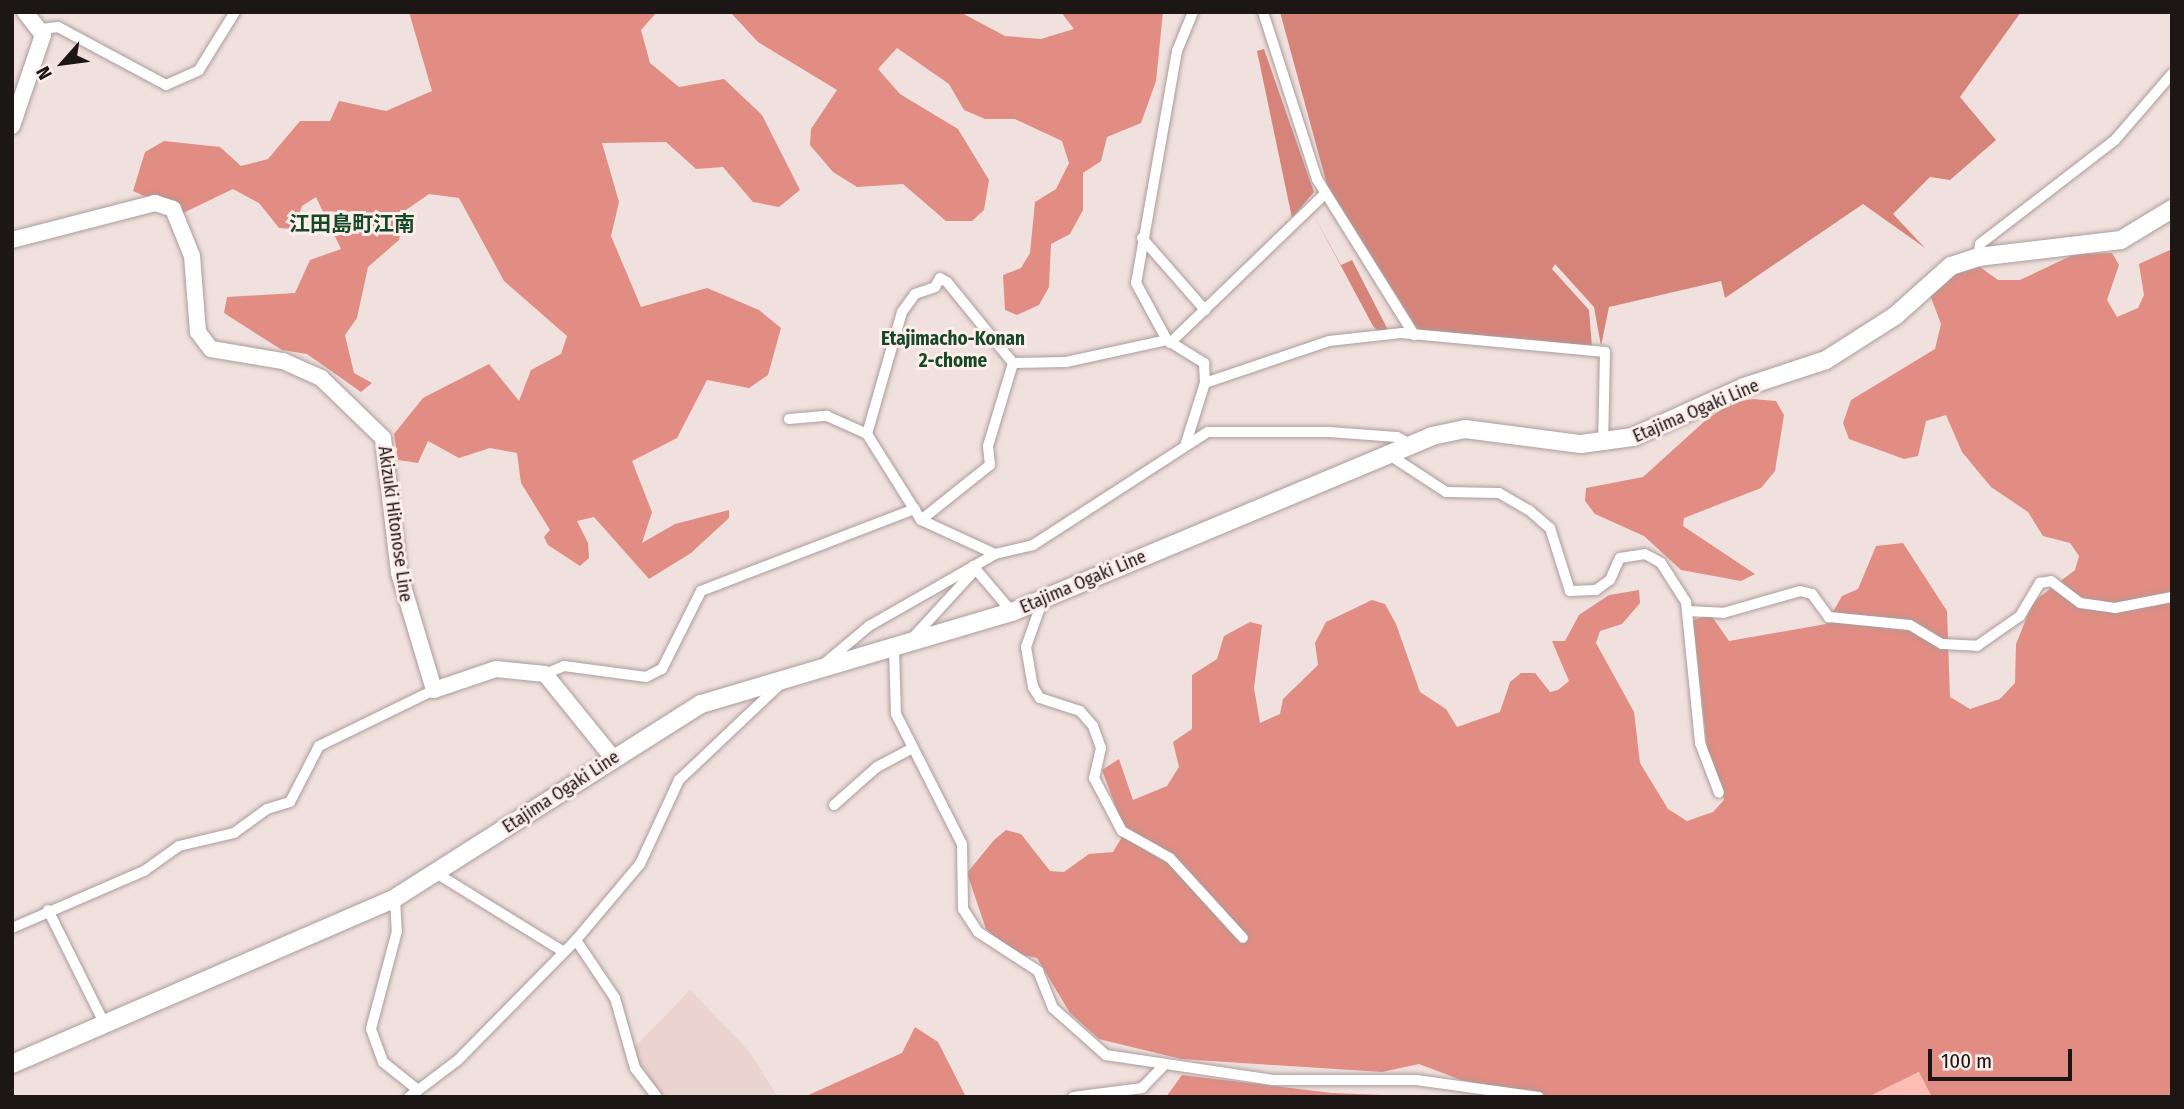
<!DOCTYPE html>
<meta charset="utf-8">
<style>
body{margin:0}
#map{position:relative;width:2184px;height:1109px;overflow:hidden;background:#f0e0de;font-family:"Fira Sans Condensed","Noto Sans JP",sans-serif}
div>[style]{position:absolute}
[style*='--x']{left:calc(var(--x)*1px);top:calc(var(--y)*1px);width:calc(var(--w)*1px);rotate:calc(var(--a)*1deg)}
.built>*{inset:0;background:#ebd3d0}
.green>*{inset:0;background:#fdbdb4}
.forest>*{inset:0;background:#e18d83}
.water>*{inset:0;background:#d6847a}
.roads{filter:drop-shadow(0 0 2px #ab9c9a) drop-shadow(0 0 2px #ab9c9a)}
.minor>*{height:10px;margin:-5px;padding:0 5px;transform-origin:5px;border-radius:5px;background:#fff}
.secondary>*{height:16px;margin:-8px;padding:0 8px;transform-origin:8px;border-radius:8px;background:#fff}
.primary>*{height:18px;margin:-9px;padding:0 9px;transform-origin:9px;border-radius:9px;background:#fff}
span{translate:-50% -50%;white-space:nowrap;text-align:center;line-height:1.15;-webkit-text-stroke:6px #fdedeb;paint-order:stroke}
.street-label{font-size:18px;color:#1c1615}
.neighbourhood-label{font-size:19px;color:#154825;font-weight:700}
.quarter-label{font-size:21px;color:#154825;font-weight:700}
.frame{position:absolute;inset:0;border:14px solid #1c1615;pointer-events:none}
.north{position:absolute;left:28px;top:28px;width:70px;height:70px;-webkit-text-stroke:5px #fdedeb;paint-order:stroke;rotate:242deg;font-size:19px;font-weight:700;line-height:28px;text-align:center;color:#1c1615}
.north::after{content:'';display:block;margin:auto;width:24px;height:32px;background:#1c1615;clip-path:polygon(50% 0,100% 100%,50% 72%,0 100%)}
.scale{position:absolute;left:1928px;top:1049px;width:144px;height:32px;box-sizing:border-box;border:4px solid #1c1615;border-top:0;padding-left:9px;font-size:21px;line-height:24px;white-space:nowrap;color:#1c1615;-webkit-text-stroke:5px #fdedeb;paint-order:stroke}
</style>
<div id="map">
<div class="built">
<i style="clip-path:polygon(690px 990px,748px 1050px,778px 1097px,663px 1097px,648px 1083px,633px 1049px)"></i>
</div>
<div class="green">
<i style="clip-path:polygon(1920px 1072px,1932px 1097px,1868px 1097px)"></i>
</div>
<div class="forest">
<i style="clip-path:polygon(409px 12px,657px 12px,641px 30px,650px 63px,679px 87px,724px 79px,762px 115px,800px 190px,779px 207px,753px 202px,723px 167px,696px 169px,666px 142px,602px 143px,619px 202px,611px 236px,641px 307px,707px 288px,759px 310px,781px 328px,768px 375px,749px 388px,707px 380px,677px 438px,632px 461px,652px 512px,642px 543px,675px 524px,729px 510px,729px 518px,691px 553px,649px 579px,594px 517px,577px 521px,588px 543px,589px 558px,580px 566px,548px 545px,544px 537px,550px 530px,521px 483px,517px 453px,490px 448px,459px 458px,428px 441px,418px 463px,398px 460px,394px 434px,423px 398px,489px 364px,519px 401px,531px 370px,561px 354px,567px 336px,504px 281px,459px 198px,429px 194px,406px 210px,399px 240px,368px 267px,357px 318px,345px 335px,354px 373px,372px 383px,361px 392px,307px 354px,282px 350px,224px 313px,227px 297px,295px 293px,310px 260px,341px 249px,316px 197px,302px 206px,294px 229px,279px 228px,259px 203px,233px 189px,183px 213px,133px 191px,145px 152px,164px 141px,220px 147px,241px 166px,268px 159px,300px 121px,330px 121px,339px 101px,386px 111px,432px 91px)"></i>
<i style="clip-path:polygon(730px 12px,960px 12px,1005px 36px,1041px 39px,1074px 29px,1061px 12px,1163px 12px,1156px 81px,1141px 123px,1107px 137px,1101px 161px,1083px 173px,1083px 210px,1070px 234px,1051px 244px,1049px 287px,1039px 305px,1017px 315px,1005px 310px,1003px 275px,1021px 268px,1030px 253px,1035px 202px,1056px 189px,1069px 163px,1062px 141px,1015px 119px,985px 119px,964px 110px,949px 84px,897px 48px,878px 69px,900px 94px,958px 129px,989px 180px,984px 210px,972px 221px,946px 221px,903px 184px,857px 187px,833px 172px,810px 145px,811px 129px,837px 90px,758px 42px)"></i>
<i style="clip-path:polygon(2172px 249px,2172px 1097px,1932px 1097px,1919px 1072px,1868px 1097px,1552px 1097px,1461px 1080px,1419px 1064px,1382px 1072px,1181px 1059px,1099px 1039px,1070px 1013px,1037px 958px,1014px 953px,986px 929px,967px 873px,994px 840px,1006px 830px,1021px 834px,1050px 871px,1064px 872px,1089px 854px,1113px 852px,1125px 832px,1102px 770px,1119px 759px,1133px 800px,1167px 786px,1179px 767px,1173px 742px,1192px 729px,1192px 675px,1217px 659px,1224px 636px,1250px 622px,1262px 625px,1254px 688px,1260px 723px,1280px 714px,1283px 699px,1318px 665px,1315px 643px,1326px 622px,1372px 600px,1385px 604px,1396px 624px,1420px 692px,1446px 709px,1457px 727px,1500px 712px,1510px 682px,1521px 673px,1535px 673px,1550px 692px,1558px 690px,1569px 681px,1552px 641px,1565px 641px,1579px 615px,1609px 595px,1639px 590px,1640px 603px,1622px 624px,1600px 631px,1596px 643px,1634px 712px,1640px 763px,1668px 809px,1687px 821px,1713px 812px,1724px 800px,1707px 748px,1693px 620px,1711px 615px,1729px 641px,1826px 624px,1842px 596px,1858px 589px,1876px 546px,1903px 543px,1947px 611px,1950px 697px,1970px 709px,2000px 699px,2015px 683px,2016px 644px,2033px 602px,2075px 570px,2079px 556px,2070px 543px,2043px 536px,2028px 512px,1991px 487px,1962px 452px,1946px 415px,1926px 421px,1918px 456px,1904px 459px,1849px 439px,1843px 423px,1851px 400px,1935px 349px,1941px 324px,1930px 295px,1958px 271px,1980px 267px,1998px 280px,2020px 280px,2075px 254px,2112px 253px,2119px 265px,2107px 300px,2117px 317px,2138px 308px,2144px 295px,2139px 264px)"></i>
<i style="clip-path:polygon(1753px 399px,1776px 401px,1784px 415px,1775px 471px,1761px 488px,1684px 518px,1683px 526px,1755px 574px,1741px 581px,1681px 570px,1644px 536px,1595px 514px,1585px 501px,1586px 488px,1643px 477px,1706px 420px,1731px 403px)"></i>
<i style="clip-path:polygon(915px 1027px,938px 1042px,966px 1097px,804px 1097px,902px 1053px)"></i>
<i style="clip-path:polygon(1182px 1075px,1332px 1093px,1434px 1097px,1166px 1097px)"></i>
</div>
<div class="water">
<i style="clip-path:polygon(1280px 12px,2021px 12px,1960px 97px,1996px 140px,1950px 180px,1930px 177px,1893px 214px,1925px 248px,1863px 204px,1725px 298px,1721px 281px,1609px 307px,1601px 346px,1594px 307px,1555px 264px,1552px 269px,1589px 310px,1592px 347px,1418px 330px,1327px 185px)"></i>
<i style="clip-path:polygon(1264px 49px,1314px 192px,1292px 218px,1257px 51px)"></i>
<i style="clip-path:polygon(1311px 210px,1341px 265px,1352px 260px,1388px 330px,1380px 333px,1373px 326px)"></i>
</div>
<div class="roads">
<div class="minor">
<i style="--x:1193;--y:12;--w:42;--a:112.3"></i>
<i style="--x:1177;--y:51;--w:236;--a:100"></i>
<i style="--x:1136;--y:283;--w:65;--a:61.5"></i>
<i style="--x:1167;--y:340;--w:44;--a:31.9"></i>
<i style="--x:1204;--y:363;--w:20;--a:87"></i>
<i style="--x:1205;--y:383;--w:131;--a:-18.7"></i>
<i style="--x:1329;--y:341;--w:72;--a:-6.3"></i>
<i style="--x:1401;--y:333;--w:205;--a:5.3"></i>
<i style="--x:1605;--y:352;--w:92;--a:91.2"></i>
<i style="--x:1263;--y:12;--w:176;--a:72.1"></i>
<i style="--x:1317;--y:179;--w:184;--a:58.1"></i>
<i style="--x:42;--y:29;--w:16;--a:-7"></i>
<i style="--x:58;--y:27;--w:123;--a:28.2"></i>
<i style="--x:166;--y:85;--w:36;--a:-24"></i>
<i style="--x:199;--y:70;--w:68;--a:-58.2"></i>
<i style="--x:1142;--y:238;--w:96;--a:48.8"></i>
<i style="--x:1978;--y:257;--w:13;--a:-81"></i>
<i style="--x:1980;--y:244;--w:170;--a:-37.6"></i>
<i style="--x:2115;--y:140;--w:87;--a:-49.2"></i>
<i style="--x:1170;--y:343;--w:215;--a:-43.9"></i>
<i style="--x:789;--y:419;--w:38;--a:-5"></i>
<i style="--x:827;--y:416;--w:44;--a:24.2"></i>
<i style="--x:1185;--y:446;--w:66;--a:-72.4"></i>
<i style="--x:1388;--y:454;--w:69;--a:33.2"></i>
<i style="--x:1446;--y:492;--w:53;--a:1.1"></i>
<i style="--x:1499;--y:493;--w:34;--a:30"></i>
<i style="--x:1529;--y:510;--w:28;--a:41"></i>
<i style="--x:1550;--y:528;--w:66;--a:72.4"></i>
<i style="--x:1570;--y:591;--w:26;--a:-2"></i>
<i style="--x:1596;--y:590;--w:17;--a:-36"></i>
<i style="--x:1610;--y:580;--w:24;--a:-66"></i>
<i style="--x:1620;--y:558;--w:25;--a:-9"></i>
<i style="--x:1645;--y:554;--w:18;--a:29"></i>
<i style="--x:1661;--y:563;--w:46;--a:57.3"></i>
<i style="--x:1686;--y:602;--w:142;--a:84.3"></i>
<i style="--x:1700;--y:743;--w:53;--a:69.2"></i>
<i style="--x:921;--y:520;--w:88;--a:-38.6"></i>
<i style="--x:990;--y:465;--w:19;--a:-96"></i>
<i style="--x:988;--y:446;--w:87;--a:-73.2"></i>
<i style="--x:995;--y:554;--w:81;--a:-155.3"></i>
<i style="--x:921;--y:520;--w:102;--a:-122.1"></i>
<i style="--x:867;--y:434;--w:127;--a:-74"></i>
<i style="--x:902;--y:312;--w:22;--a:-54"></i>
<i style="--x:915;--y:294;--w:21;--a:-19"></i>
<i style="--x:935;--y:287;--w:10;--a:-61"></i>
<i style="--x:940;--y:278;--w:8;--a:30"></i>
<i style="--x:947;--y:282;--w:104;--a:50.8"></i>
<i style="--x:1013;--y:363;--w:53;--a:-1.1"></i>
<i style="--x:1066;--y:362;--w:103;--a:-12.3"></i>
<i style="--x:973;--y:566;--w:60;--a:49.7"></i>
<i style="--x:1043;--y:599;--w:51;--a:109.5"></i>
<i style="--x:1026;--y:647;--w:41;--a:80.1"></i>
<i style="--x:1033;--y:687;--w:13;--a:58"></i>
<i style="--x:1040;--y:698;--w:42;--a:18"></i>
<i style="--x:1080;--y:711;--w:20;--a:49"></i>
<i style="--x:1093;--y:726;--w:23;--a:70"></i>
<i style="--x:1101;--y:748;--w:31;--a:103"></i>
<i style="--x:1094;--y:778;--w:60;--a:62.2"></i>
<i style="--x:1122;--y:831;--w:55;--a:29.4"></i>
<i style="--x:1170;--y:858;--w:108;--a:47.6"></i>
<i style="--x:1688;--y:611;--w:35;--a:3"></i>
<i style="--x:1723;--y:613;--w:80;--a:-15.9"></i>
<i style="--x:1800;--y:591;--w:12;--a:14"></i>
<i style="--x:1812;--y:594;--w:29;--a:54"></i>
<i style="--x:1829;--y:617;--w:81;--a:5.6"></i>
<i style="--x:1910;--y:625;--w:37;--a:31"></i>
<i style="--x:1942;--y:644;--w:35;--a:3"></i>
<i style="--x:1977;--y:646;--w:52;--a:-34.9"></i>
<i style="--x:2020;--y:616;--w:39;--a:-59"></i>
<i style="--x:2040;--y:583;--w:11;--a:-10"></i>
<i style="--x:2051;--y:581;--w:36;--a:37"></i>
<i style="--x:2080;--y:603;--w:35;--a:8"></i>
<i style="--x:2115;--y:608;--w:58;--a:-10.9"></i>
<i style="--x:909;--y:642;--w:98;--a:-47.5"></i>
<i style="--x:894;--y:648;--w:66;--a:88.3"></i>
<i style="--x:896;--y:714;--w:146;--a:63.1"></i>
<i style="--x:962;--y:844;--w:65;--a:89.1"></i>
<i style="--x:963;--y:909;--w:27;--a:57"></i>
<i style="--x:978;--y:932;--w:72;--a:33"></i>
<i style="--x:1038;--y:971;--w:40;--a:68"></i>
<i style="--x:1053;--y:1008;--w:71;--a:41.6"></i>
<i style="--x:1106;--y:1055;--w:169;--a:8.5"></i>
<i style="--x:1273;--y:1080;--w:143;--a:0"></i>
<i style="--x:1416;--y:1080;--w:124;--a:7.9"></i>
<i style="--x:819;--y:668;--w:65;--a:-40"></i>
<i style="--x:869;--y:626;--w:145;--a:-29.7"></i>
<i style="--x:995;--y:554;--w:39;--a:-13"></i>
<i style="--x:1033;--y:545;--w:208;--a:-32.9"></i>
<i style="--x:1208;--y:432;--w:121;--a:0"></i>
<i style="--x:1329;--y:432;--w:68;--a:4.2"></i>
<i style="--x:1397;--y:437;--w:15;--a:28"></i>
<i style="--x:545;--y:674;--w:21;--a:-23"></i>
<i style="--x:564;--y:666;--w:83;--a:7.6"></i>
<i style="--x:646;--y:677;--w:18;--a:-27"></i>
<i style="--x:662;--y:669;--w:87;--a:-63.4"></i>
<i style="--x:701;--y:591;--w:229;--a:-21"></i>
<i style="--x:834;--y:805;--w:57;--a:-41.5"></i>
<i style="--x:877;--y:767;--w:38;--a:-28"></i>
<i style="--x:436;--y:873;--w:150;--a:31.7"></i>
<i style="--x:395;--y:898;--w:33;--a:87"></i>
<i style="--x:397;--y:931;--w:101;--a:104.9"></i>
<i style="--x:371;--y:1029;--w:35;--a:70"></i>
<i style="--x:383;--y:1062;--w:45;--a:38.7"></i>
<i style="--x:48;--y:910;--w:128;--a:63.6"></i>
<i style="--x:12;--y:928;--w:144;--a:-23.4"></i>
<i style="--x:144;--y:871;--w:43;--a:-35.5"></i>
<i style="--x:179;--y:846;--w:57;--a:-13.3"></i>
<i style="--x:234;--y:833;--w:41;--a:-36"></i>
<i style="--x:267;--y:809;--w:24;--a:-17"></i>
<i style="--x:290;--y:802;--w:63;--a:-62.6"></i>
<i style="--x:319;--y:746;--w:128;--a:-26"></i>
<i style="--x:576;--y:940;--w:70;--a:56.1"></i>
<i style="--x:615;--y:998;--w:73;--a:74.1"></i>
<i style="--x:635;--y:1068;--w:36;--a:53"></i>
<i style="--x:409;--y:1097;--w:61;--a:-37.1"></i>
<i style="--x:458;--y:1060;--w:168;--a:-45.5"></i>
<i style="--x:576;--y:940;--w:99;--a:-49.9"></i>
<i style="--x:640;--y:864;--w:93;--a:-65.1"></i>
<i style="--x:679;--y:780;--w:149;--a:-43.4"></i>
<i style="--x:1073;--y:1097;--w:70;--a:-7.4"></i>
<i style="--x:1142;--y:1088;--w:30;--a:-46"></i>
</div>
<div class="secondary">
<i style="--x:12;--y:126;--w:96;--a:-71.2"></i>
<i style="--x:43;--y:35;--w:29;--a:-128"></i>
<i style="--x:12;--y:240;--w:148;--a:-14.5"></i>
<i style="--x:155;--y:203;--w:19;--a:18"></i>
<i style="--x:173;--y:209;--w:51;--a:68"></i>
<i style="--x:192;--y:256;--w:76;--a:85.5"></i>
<i style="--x:198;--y:332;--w:21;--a:53"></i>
<i style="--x:211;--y:349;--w:73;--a:9.5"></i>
<i style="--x:283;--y:361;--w:42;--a:24.1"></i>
<i style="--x:321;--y:378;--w:86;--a:44.1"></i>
<i style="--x:383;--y:438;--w:136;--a:83.2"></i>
<i style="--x:399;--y:573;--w:122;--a:73.3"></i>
<i style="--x:434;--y:690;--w:65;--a:-18.7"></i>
<i style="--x:496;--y:669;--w:49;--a:5.8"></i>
<i style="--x:545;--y:674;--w:108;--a:51"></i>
</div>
<div class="primary">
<i style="--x:12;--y:1064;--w:417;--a:-23.4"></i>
<i style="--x:395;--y:898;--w:362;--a:-32.4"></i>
<i style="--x:701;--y:704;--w:324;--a:-16.5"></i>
<i style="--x:1012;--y:612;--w:455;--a:-22.7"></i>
<i style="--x:1432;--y:436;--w:34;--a:-12"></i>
<i style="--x:1465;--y:429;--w:117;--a:7.4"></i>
<i style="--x:1581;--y:444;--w:52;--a:-7.7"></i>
<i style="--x:1633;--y:437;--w:122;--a:-24.2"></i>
<i style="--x:1744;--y:387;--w:86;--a:-18.2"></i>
<i style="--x:1826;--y:360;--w:82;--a:-32.5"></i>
<i style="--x:1895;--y:316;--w:75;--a:-41.8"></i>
<i style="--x:1951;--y:266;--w:28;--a:-18"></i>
<i style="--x:1978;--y:257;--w:144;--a:-6.8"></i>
<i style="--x:2121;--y:240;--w:60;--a:-31.3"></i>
</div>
</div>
<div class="street-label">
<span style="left:1696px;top:411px;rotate:-23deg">Etajima Ogaki Line</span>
<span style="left:395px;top:524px;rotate:82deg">Akizuki Hitonose Line</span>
<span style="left:1083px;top:582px;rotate:-23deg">Etajima Ogaki Line</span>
<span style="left:561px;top:792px;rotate:-33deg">Etajima Ogaki Line</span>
</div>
<div class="neighbourhood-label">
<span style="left:953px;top:350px">Etajimacho-Konan<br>2-chome</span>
</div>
<div class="quarter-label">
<span style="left:352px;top:224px">江田島町江南</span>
</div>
<div class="frame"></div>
<div class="north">N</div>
<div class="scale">100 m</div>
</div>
